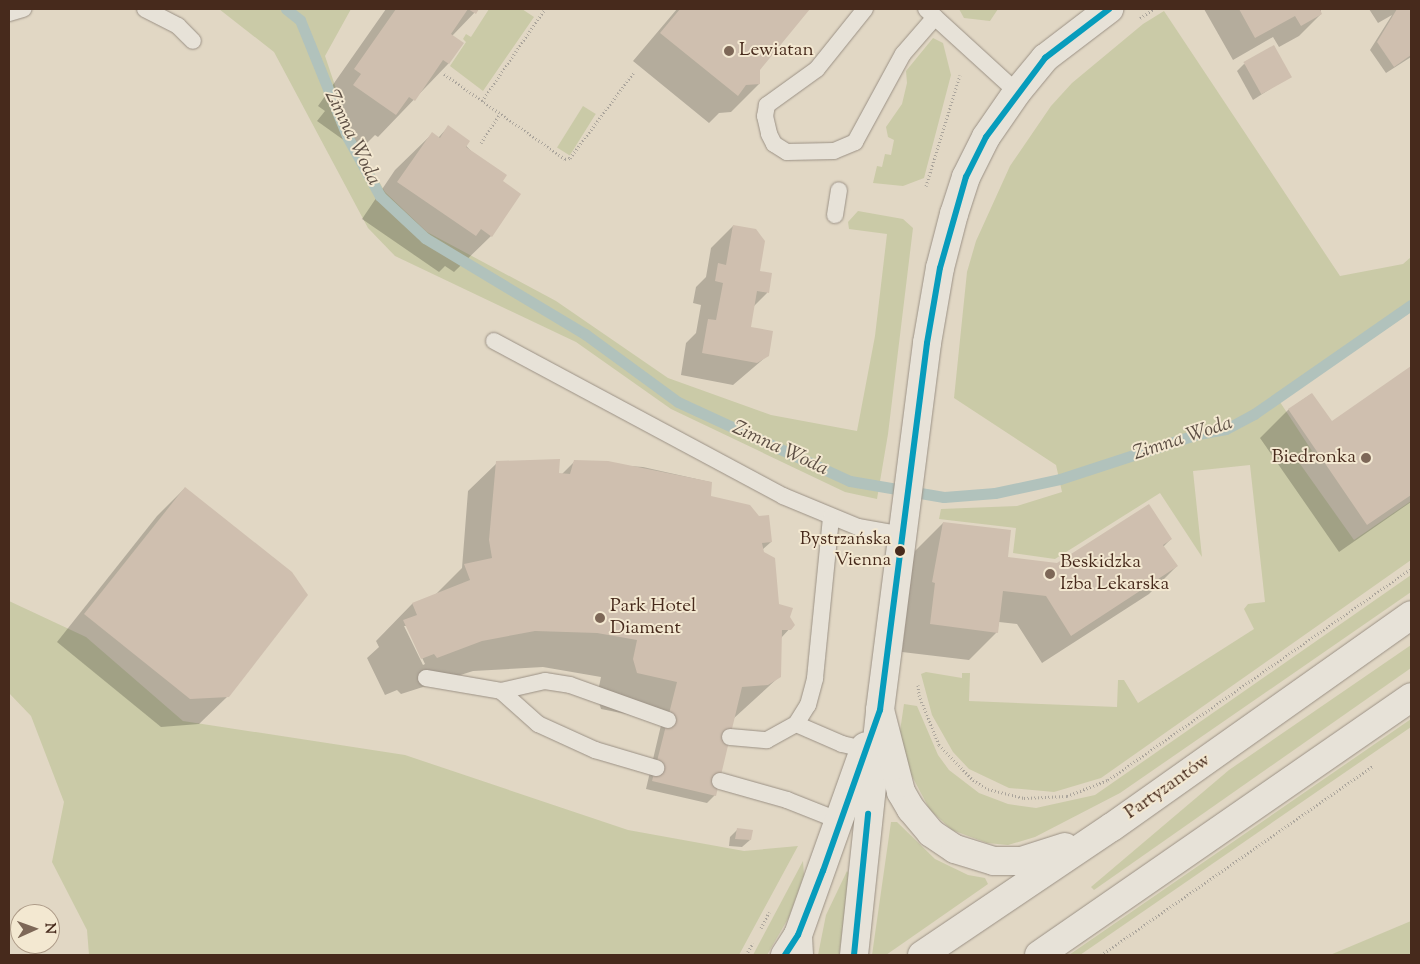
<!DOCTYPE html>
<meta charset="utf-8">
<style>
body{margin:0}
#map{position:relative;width:1420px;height:964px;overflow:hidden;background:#e1d7c4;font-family:"Sorts Mill Goudy",serif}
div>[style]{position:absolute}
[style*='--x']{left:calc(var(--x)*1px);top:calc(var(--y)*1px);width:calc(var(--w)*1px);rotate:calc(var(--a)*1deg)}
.green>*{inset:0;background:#cacaa7;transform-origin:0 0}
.shadow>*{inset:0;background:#0003}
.stream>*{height:11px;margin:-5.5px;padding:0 5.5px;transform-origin:5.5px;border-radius:5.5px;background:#b1c2bc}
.building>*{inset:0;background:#cfbfaf;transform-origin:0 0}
.path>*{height:3px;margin-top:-1.5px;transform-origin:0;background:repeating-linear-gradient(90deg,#aba59c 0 1px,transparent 0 3.5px)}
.roads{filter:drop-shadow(0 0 1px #9b9185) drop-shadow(0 0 1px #9b9185)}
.service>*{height:16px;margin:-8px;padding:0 8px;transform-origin:8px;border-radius:8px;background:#e7e2d8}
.tertiary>*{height:28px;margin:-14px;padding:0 14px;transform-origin:14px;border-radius:14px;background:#e7e2d8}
.secondary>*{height:28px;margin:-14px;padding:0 14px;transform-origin:14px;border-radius:14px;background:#e7e2d8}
.bus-1>*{height:6px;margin:-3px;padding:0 3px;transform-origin:3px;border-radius:3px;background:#079cbc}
.dots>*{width:14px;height:14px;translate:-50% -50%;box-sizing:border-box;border:2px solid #f3e8d1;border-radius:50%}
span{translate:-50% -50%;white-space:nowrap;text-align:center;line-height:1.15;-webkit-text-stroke:4px #f3e8d1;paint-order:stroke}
.bus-label{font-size:18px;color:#472a1c}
.right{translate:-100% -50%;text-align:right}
.poi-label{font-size:19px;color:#472a1c}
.left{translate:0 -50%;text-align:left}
.street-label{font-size:19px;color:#472a1c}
.water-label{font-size:20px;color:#5c4e43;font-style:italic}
.frame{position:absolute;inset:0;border:10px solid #472a1c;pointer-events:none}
.north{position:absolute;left:10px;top:904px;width:50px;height:50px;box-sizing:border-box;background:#f3e8d1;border:1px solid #ae9c89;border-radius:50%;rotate:88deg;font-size:14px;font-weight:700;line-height:20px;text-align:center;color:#472a1c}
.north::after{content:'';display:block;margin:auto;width:18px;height:22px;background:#7d6757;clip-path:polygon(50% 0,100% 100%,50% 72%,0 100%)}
</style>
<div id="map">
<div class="green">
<i style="clip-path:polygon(219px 9px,351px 9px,325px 56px,350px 130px,385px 192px,427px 232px,556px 301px,668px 378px,771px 415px,857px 431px,875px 336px,887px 234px,849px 229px,848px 222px,858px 211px,903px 219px,913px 228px,888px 434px,877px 499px,845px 492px,671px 409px,576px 342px,395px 256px,368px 228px,274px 52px)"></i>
<i style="clip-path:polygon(489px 9px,522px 9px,534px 17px,483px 91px,450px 66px,466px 42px,463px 39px,466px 34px,471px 37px)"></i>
<i style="clip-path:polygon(959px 9px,998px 9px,990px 21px,964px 18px)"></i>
<i style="clip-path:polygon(1164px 11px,1340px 276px,1403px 264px,1411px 257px,1411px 312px,1280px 402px,1312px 451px,1298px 461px,1354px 540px,1411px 501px,1411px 560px,1101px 778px,1054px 792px,1009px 788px,969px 769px,953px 752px,932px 715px,921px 674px,926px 672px,962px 678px,962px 673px,970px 673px,969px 701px,1117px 707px,1118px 680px,1124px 680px,1138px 703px,1254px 629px,1244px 609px,1248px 604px,1265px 602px,1250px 465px,1193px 471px,1202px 557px,1160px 493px,1055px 559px,1013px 553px,1016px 528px,939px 519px,941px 509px,1017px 506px,1062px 492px,1056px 465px,954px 398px,967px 272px,976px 241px,1010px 166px,1051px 106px,1072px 83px,1143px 24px)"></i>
<i style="clip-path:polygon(933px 38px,943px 43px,951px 75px,924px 178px,903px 186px,873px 183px,877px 166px,882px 167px,885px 154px,891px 155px,894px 140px,888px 137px,886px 127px,902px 104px,907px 83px,906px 71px)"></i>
<i style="left:583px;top:106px;width:15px;height:49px;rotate:32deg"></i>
<i style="clip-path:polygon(1411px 575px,1411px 592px,1120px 793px,1035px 837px,1008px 845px,987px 843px,952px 830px,930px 810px,906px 765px,900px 731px,904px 704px,917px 706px,938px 755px,949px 770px,979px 793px,1008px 804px,1036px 808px,1095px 795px)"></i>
<i style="clip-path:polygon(9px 601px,86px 637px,183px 721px,405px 755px,628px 830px,744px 851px,798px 846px,739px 955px,89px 955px,87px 930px,52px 862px,64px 802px,31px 716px,9px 693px)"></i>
<i style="clip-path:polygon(1411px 645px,1411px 668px,1094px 890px,1091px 887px,1229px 770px)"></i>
<i style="clip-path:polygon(1411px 719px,1411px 727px,1315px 793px,1080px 955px,1069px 955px)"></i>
<i style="clip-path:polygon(891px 822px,897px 822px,935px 859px,968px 875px,985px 878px,988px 884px,886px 955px,872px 955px)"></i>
<i style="clip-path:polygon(803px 861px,804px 875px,789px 917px,767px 955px,753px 955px)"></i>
<i style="clip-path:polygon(847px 871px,850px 875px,839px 955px,818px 955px,826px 915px)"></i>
<i style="clip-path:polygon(1411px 921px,1411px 955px,1330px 955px)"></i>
</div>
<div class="shadow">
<i style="clip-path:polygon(386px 9px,478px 9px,452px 36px,462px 43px,448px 64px,378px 137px,375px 135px,359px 151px,317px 121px,325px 111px,318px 106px)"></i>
<i style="clip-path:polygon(677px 9px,808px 9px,758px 70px,759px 84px,731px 112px,719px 113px,709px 123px,633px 61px)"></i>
<i style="clip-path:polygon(1204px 9px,1321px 9px,1321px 14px,1299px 36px,1279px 47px,1273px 37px,1233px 60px)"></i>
<i style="clip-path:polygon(1369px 9px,1411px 9px,1411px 57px,1386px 73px,1370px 50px,1392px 15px,1378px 23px)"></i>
<i style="clip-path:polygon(1244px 64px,1290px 76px,1253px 100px,1237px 71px)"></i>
<i style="clip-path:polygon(448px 127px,501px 182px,491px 236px,454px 272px,445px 266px,439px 272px,362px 219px,395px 170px,432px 134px,438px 138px)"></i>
<i style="clip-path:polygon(733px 226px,759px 272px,771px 274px,767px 293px,752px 308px,749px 328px,768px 355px,733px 385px,681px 375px,686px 343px,696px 333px,701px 305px,693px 303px,696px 287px,706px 277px,711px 248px)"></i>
<i style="clip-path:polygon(1411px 368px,1411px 502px,1339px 552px,1260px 438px,1288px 410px,1311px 394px,1332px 423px)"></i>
<i style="clip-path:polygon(evenodd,574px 462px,643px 467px,710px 482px,710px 497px,771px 542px,762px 550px,778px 605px,793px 625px,781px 638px,780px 676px,733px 719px,715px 795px,707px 803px,646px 789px,662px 721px,601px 709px,597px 696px,601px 677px,543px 667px,473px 671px,401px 694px,397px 690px,385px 695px,367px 658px,379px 647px,376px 641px,412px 604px,434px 596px,462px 568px,468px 491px,497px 463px,561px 475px,574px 462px,404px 626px,407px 626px,425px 664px,423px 665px,404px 626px)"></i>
<i style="clip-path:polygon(185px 488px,228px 696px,199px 724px,161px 727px,57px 642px,157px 516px)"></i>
<i style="clip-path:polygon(943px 523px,1006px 558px,1057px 565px,1171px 539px,1163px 547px,1177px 566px,1149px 594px,1042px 663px,1017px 624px,999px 622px,997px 632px,969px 660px,902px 652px,907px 610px,904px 610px,915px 551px)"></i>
<i style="clip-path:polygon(737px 830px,750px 840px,742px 847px,729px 846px,730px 837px)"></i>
</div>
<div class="stream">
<i style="--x:286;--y:9;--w:18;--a:38"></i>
<i style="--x:300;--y:20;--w:127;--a:67.9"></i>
<i style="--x:348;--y:138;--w:66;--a:61.1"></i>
<i style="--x:380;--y:196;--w:62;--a:43"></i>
<i style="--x:425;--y:238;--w:187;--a:31"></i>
<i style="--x:585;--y:334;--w:115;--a:36.2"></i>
<i style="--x:678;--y:402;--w:189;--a:24.7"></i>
<i style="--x:850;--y:481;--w:95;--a:9.7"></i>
<i style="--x:944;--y:497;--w:51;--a:-4.5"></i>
<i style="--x:995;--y:493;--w:66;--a:-12.2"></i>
<i style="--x:1060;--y:479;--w:145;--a:-18.1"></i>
<i style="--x:1198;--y:434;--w:28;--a:-10"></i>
<i style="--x:1226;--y:429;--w:32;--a:-28"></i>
<i style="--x:1254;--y:414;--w:191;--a:-34.8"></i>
</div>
<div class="building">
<i style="clip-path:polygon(396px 9px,479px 9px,476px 14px,468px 9px,451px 34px,464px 43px,449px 64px,443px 60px,415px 101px,409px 97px,396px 115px,353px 85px,361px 74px,354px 69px)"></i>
<i style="clip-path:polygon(680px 9px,810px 9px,760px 70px,760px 84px,746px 85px,738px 96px,660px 33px)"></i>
<i style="clip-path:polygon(1239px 9px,1320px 9px,1322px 14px,1301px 26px,1295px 16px,1255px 38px)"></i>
<i style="clip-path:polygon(1397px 9px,1411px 9px,1411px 55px,1394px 67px,1377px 42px)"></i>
<i style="left:1274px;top:45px;width:37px;height:35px;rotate:61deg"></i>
<i style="clip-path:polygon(448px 125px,470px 141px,466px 147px,507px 175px,503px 181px,521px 194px,492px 237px,481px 229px,476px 236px,397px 182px,432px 132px,440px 138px)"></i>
<i style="clip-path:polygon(733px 225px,756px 229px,765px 241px,760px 271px,772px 273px,769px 293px,757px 291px,751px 327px,773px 331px,769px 356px,757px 363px,702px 353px,708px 319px,716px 320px,723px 283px,715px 281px,718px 263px,726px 265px)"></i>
<i style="clip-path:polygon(1411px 366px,1411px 495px,1367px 525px,1288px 409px,1312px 393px,1332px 421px)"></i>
<i style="clip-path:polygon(560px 459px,559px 473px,570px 474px,574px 460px,608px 461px,712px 482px,711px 496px,750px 505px,759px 516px,769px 515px,772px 542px,762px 543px,764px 552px,775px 558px,779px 604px,793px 608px,790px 617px,795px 625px,791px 630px,782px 630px,781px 677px,768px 685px,742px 687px,716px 796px,652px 781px,677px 682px,637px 673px,633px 659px,637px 640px,597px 633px,535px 631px,482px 641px,437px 658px,434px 654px,421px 659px,403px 620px,417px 615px,412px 603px,470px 580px,464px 564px,492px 558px,489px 540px,496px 461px)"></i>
<i style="clip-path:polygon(185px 487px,292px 572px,308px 595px,229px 697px,190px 699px,84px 614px)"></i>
<i style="clip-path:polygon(1149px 504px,1172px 539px,1163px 545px,1178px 566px,1071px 636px,1046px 596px,1003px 591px,998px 633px,930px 624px,935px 583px,932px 582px,943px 522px,1011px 530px,1008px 557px,1057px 563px)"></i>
<i style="clip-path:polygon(737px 828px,753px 830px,751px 840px,735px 839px)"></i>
</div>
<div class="path">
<i style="--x:1140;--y:18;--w:17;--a:-33"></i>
<i style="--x:444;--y:74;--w:148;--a:35.1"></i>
<i style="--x:565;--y:159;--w:5;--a:-11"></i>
<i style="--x:570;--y:158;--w:107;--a:-53.3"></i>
<i style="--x:482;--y:101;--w:112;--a:-55.6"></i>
<i style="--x:481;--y:143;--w:35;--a:-57"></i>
<i style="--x:926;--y:186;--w:116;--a:-73"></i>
<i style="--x:918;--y:685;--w:10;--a:84"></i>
<i style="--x:919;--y:695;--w:54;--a:68.2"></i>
<i style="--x:939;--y:745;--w:49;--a:45.8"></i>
<i style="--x:973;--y:780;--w:17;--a:31"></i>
<i style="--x:988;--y:789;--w:37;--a:14"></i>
<i style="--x:1024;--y:798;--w:43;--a:-2.7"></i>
<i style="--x:1067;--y:796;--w:44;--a:-21.3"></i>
<i style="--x:1108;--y:780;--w:369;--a:-34.9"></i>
<i style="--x:761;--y:928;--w:18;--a:-63"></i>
<i style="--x:746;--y:955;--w:14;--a:-60"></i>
<i style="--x:1101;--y:955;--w:331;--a:-34.8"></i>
</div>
<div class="roads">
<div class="service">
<i style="--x:145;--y:9;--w:37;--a:27"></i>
<i style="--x:178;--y:26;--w:21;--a:45"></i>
<i style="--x:865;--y:9;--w:77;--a:128.7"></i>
<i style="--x:817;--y:69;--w:62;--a:144.2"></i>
<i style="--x:767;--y:105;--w:11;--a:100"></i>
<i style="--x:765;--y:116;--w:18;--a:77"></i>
<i style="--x:769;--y:134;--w:11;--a:63"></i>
<i style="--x:774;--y:144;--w:15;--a:32"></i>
<i style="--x:787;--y:152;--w:47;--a:-1.2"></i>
<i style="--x:834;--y:151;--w:23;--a:-23"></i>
<i style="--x:855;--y:142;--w:100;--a:-61.4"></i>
<i style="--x:903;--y:54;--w:49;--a:-49.1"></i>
<i style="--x:926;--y:9;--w:123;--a:42.4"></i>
<i style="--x:9;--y:13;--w:15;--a:-16"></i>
<i style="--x:835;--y:215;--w:25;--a:-81"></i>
<i style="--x:494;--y:341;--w:328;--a:28.2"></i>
<i style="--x:783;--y:496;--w:81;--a:22.5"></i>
<i style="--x:858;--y:527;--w:47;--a:9.9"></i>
<i style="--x:426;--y:678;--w:76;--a:9.8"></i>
<i style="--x:501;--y:691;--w:45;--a:-12.8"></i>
<i style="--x:545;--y:681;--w:25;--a:9"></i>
<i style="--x:570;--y:685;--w:104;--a:19.7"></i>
<i style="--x:501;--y:691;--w:50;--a:41.7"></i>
<i style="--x:538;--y:724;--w:63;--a:24.5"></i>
<i style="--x:595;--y:750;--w:64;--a:16.4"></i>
<i style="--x:796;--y:724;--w:50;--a:23.5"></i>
<i style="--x:842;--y:744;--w:23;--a:13"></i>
<i style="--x:730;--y:737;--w:37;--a:5"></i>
<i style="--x:767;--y:740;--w:33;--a:-29"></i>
<i style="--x:796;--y:724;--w:22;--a:-58"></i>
<i style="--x:808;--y:705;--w:28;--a:-75"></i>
<i style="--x:815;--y:678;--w:162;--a:-84.3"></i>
<i style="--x:720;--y:781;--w:70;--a:15.8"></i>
<i style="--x:787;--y:800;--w:57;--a:21.6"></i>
</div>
<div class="tertiary">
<i style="--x:799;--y:955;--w:20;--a:-93"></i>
<i style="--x:798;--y:935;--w:200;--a:-70.4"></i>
<i style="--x:854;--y:955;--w:246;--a:-83.9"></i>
<i style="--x:880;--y:710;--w:370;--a:-82.7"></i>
<i style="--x:927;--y:343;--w:76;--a:-80.2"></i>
<i style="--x:940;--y:268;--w:56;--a:-75.5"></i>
<i style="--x:954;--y:214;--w:39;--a:-72"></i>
<i style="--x:966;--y:177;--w:45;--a:-63.4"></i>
<i style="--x:986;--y:137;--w:55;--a:-55.4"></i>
<i style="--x:1017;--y:92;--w:44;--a:-50.5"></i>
<i style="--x:1045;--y:58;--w:81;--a:-37.4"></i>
</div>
<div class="secondary">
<i style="--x:880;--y:710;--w:85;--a:75.6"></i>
<i style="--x:901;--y:792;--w:20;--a:60"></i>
<i style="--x:911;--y:809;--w:31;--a:50"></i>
<i style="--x:931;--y:833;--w:29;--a:34"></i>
<i style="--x:955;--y:849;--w:41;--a:17.1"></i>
<i style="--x:994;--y:861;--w:27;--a:0"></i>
<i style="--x:1021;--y:861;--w:46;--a:-17.7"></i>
<i style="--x:785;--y:955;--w:24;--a:-57"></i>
<i style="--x:922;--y:955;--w:229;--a:-34"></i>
<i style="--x:1112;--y:827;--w:367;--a:-35.3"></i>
<i style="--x:1039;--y:955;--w:453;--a:-34.7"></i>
</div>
</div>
<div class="bus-1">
<i style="--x:785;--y:955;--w:24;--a:-57"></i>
<i style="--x:798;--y:935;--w:69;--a:-68.7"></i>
<i style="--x:823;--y:871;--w:171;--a:-70.5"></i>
<i style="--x:880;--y:710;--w:370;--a:-82.7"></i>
<i style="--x:927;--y:343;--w:76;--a:-80.2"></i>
<i style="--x:940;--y:268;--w:95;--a:-74.1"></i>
<i style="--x:966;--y:177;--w:45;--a:-63.4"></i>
<i style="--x:986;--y:137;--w:99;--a:-53.2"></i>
<i style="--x:1045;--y:58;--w:81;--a:-37.4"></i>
<i style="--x:854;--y:955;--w:142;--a:-84.3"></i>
</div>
<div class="dots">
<i style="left:729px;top:51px;background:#7d6757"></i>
<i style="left:1366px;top:458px;background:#7d6757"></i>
<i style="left:900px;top:551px;background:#472a1c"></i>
<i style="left:1050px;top:574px;background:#7d6757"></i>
<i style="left:600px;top:618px;background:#7d6757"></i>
</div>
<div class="bus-label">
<span class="right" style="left:891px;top:551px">Bystrzańska<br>Vienna</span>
</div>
<div class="poi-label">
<span class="left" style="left:739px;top:51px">Lewiatan</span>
<span class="right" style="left:1356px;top:458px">Biedronka</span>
<span class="left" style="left:1060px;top:574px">Beskidzka<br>Izba Lekarska</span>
<span class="left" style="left:610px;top:618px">Park Hotel<br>Diament</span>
</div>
<div class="street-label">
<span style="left:1168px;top:787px;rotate:-35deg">Partyzantów</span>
</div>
<div class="water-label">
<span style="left:352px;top:138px;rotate:64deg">Zimna Woda</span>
<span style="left:1183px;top:439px;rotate:-18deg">Zimna Woda</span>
<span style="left:780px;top:449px;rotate:25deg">Zimna Woda</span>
</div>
<div class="frame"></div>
<div class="north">N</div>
</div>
